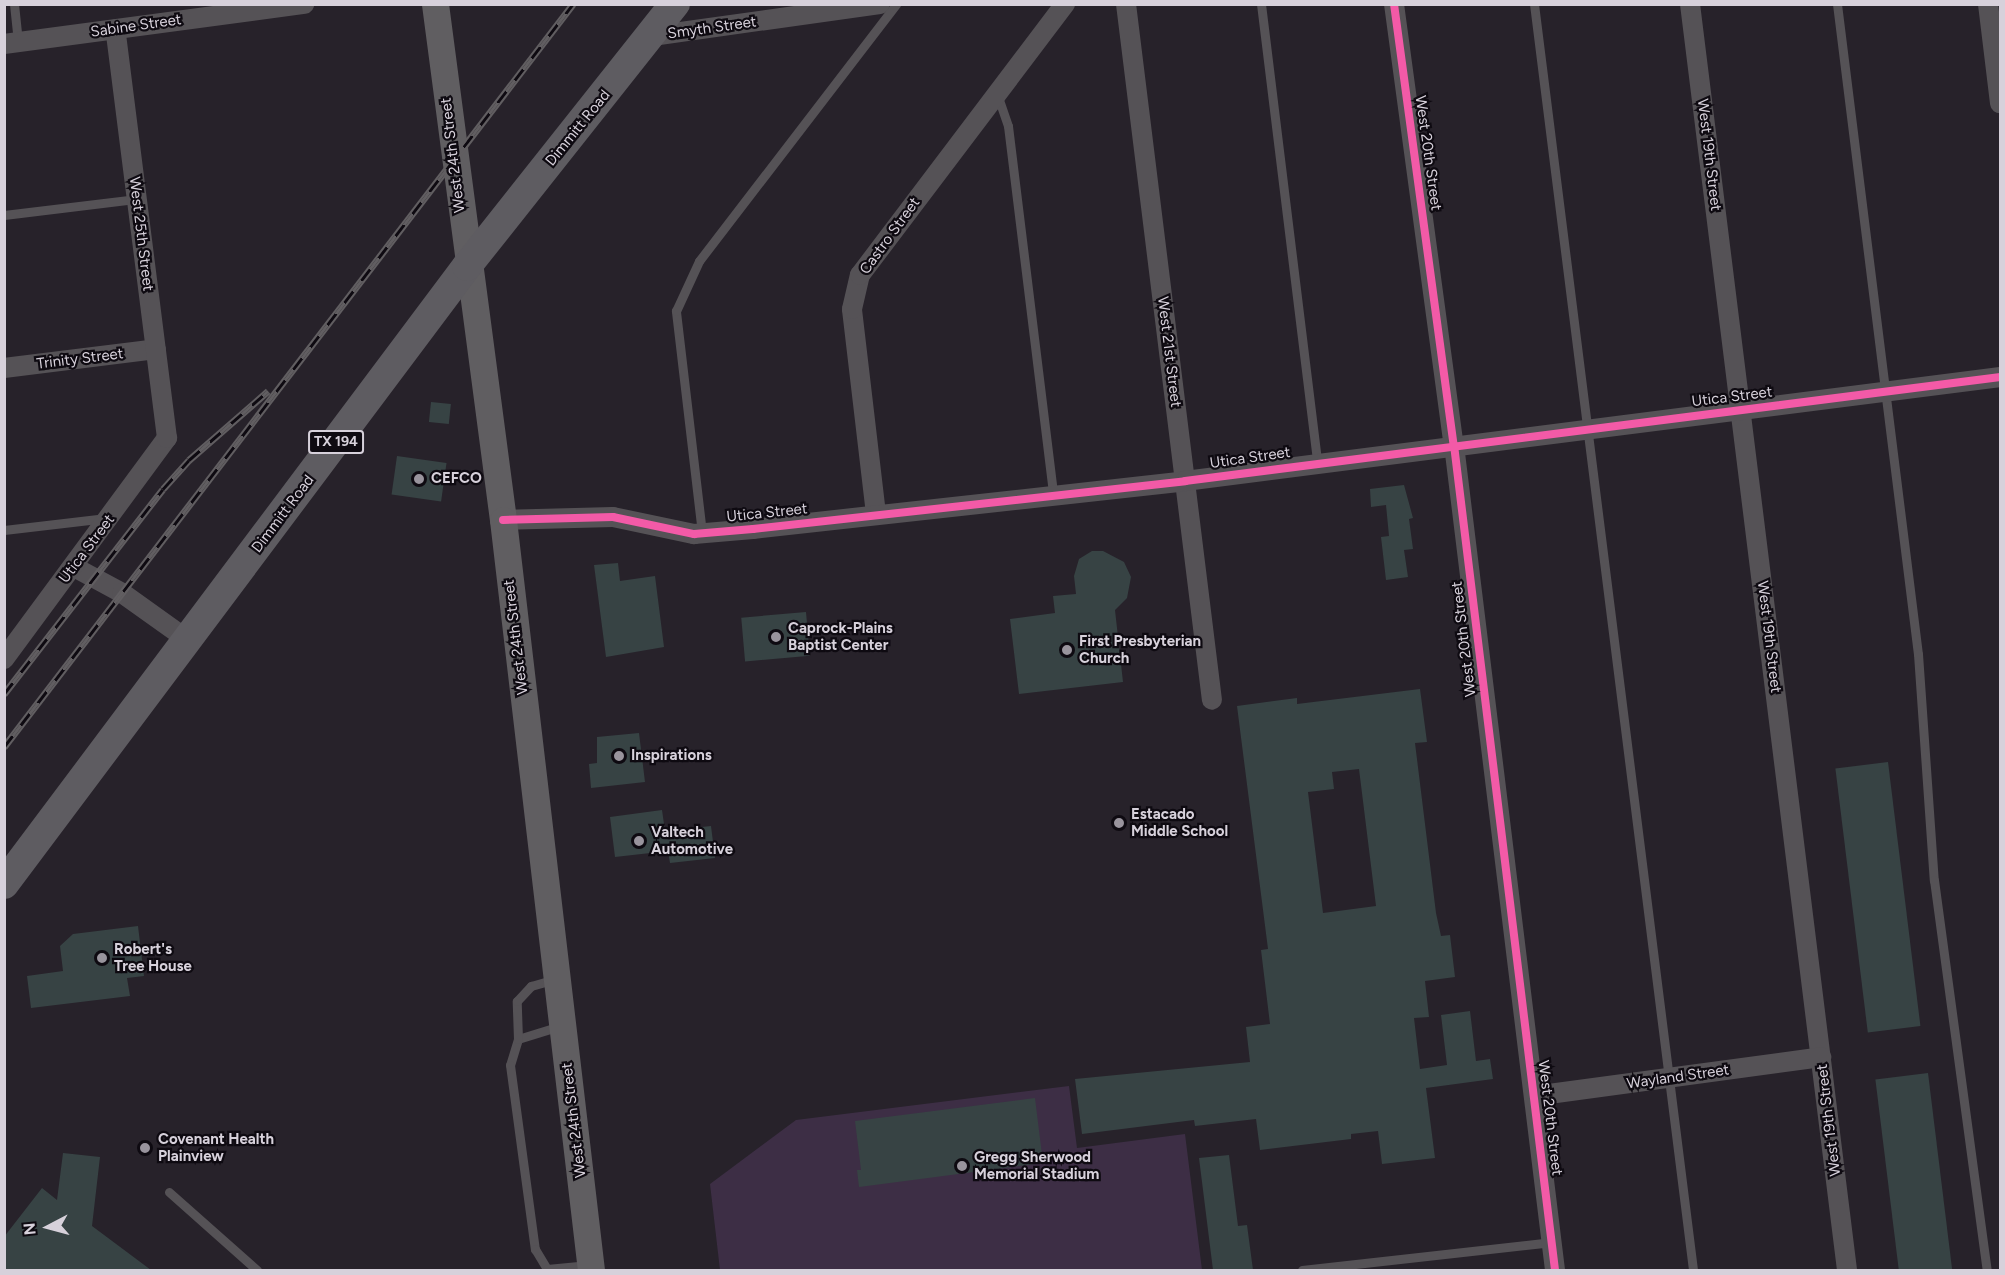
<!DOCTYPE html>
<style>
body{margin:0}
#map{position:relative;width:2005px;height:1275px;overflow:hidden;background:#27222a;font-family:Figtree,sans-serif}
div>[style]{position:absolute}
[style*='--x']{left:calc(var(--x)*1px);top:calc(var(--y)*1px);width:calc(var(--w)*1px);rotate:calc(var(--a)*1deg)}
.green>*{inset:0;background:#3d2e45}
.building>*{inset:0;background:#374344;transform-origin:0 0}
.lane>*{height:9px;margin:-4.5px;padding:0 4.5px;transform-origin:4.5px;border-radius:4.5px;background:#555256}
.street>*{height:20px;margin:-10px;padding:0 10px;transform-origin:10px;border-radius:10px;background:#555256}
.secondary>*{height:27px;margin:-13.5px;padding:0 13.5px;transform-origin:13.5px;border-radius:13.5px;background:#605e61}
.primary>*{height:30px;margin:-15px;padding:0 15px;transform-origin:15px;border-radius:15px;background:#5e5c61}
.rail>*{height:7px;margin-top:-3.5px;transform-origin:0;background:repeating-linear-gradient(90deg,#0e0a11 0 14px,#615e61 0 28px);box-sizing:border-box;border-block:2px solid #615e61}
.cycleway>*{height:8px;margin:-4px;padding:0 4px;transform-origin:4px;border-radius:4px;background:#f35aa7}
.dots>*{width:16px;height:16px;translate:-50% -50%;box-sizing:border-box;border:3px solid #0e0a11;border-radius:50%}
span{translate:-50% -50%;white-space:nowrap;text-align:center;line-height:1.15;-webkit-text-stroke:4.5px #0e0a11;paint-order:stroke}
.shield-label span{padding:2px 4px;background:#0e0a11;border:2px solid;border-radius:4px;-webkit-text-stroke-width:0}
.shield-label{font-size:14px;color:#d7d1db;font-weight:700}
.street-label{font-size:15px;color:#d7d1db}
.poi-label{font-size:15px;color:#d7d1db;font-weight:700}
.left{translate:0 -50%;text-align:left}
.frame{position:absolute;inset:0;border:6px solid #d7d1db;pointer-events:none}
.north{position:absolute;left:18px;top:1197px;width:60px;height:60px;-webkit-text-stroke:4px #0e0a11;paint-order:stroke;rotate:264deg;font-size:16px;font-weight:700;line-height:24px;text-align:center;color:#d7d1db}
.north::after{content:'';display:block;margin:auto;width:21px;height:27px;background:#d7d1db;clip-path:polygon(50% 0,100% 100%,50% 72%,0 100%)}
</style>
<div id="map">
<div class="green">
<i style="clip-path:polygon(1069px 1086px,1077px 1148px,1185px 1134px,1202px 1270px,720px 1270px,710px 1184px,796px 1120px)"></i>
</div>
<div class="building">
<i style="left:431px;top:402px;width:20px;height:20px;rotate:6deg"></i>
<i style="left:397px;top:456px;width:50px;height:39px;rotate:8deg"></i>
<i style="clip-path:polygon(1404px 485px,1413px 518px,1409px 519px,1413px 549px,1404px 550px,1408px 577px,1386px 580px,1381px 537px,1389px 536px,1386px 505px,1371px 507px,1370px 489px)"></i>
<i style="clip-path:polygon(1103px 551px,1124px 562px,1131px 577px,1127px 598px,1115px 610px,1123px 682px,1019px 694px,1010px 619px,1055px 613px,1053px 596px,1076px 594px,1074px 576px,1079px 559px,1092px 551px)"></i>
<i style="clip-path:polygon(618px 563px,620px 581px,655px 576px,664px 647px,606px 657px,594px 565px)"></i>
<i style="left:806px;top:612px;width:44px;height:65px;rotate:85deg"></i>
<i style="clip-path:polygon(evenodd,1420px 689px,1427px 742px,1415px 743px,1436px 913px,1441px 936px,1450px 935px,1455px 977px,1425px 981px,1429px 1017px,1414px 1018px,1420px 1069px,1447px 1065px,1441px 1015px,1470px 1011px,1476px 1061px,1490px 1059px,1493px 1079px,1426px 1088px,1435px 1158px,1382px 1164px,1378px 1131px,1351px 1134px,1351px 1139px,1260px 1150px,1256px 1119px,1195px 1126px,1194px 1120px,1082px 1134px,1075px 1079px,1250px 1062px,1246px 1027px,1270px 1024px,1261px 950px,1268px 949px,1237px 706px,1297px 698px,1297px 704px,1420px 689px,1359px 769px,1376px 906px,1323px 913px,1308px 792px,1334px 789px,1332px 772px,1359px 769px)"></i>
<i style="clip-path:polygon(639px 733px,645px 782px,591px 788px,589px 764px,597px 763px,597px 737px)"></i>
<i style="left:1888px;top:762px;width:266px;height:53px;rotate:83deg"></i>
<i style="clip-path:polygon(662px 810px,665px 831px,711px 826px,715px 858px,670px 863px,668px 851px,615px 857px,610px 817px)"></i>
<i style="clip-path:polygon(138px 926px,144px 976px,127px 978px,130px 996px,31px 1008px,27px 976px,63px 971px,60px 946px,73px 934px)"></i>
<i style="left:1928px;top:1073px;width:198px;height:53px;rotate:83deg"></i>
<i style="clip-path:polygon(1035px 1098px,1043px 1163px,859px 1187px,857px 1170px,861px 1170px,855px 1121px)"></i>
<i style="clip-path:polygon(63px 1153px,100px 1157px,92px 1226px,151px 1270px,4px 1270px,4px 1237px,42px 1188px,57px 1200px)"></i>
<i style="clip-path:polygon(1229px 1155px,1238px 1226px,1247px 1225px,1253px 1270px,1213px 1270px,1199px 1158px)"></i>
</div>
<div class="lane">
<i style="--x:14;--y:4;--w:38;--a:84"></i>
<i style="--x:1261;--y:4;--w:462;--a:83"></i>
<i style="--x:1534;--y:4;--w:1276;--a:82.84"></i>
<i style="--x:1837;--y:4;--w:655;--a:82.9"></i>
<i style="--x:1918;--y:654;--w:227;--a:86"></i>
<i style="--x:1934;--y:880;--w:394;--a:82.3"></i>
<i style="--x:997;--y:94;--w:34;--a:71"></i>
<i style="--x:1008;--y:126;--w:372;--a:83"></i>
<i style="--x:4;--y:215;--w:134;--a:-6.9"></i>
<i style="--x:4;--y:530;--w:103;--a:-6.7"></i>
<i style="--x:702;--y:533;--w:224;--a:-96.7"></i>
<i style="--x:676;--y:311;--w:55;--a:-65.3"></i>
<i style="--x:699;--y:261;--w:324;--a:-52.5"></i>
<i style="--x:560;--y:1026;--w:44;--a:162.8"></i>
<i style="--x:518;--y:1039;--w:27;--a:107"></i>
<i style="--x:510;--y:1065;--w:186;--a:82.3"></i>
<i style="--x:535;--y:1249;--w:23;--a:59"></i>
<i style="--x:547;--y:1269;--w:42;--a:-5.4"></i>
<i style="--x:518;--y:1039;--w:38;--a:-92"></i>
<i style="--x:517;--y:1001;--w:21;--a:-47"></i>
<i style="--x:531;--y:986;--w:25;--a:-16"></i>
<i style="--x:169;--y:1192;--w:118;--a:41.6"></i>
<i style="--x:1302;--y:1270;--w:252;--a:-6.4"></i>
</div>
<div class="street">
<i style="--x:1126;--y:4;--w:701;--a:82.96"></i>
<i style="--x:1394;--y:4;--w:445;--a:82.3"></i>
<i style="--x:1454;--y:445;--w:831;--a:83.02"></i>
<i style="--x:1690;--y:4;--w:1276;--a:82.93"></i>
<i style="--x:1988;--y:4;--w:100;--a:83.1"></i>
<i style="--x:652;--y:36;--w:230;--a:-8"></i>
<i style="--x:4;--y:44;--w:303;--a:-7.6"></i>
<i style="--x:4;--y:368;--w:153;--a:-7.1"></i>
<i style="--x:876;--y:514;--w:206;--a:-96.7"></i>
<i style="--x:852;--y:309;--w:35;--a:-77"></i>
<i style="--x:860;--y:275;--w:340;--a:-52.9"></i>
<i style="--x:503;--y:520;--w:110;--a:-1.6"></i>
<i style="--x:613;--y:517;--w:83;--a:11.9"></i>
<i style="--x:694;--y:534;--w:59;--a:-4.8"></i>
<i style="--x:753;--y:529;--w:435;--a:-6.3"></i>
<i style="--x:1185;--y:481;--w:822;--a:-7.27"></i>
<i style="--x:74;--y:567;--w:55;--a:28.4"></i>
<i style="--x:122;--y:593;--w:82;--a:35.6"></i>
<i style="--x:4;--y:659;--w:275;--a:-53.6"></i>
<i style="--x:167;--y:438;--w:412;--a:-97.2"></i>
<i style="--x:1534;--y:1096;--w:290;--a:-7.7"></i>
</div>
<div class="secondary">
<i style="--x:435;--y:4;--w:520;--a:82.49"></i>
<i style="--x:503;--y:520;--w:755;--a:83.31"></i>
</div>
<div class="primary">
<i style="--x:4;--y:884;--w:772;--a:-53.16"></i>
<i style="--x:467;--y:266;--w:335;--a:-51.6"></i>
</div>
<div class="rail">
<i style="--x:4;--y:694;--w:259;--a:-52.2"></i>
<i style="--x:163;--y:489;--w:39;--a:-48"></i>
<i style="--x:189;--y:460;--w:105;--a:-41.1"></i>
<i style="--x:4;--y:747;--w:936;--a:-52.55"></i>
</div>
<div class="cycleway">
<i style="--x:1394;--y:4;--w:445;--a:82.3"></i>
<i style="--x:1454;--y:445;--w:831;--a:83.02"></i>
<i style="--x:503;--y:520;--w:110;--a:-1.6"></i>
<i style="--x:613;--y:517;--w:83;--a:11.9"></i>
<i style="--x:694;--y:534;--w:59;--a:-4.8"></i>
<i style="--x:753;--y:529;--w:435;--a:-6.3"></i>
<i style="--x:1185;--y:481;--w:822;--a:-7.27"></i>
</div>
<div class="dots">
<i style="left:419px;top:479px;background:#99949d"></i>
<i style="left:776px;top:637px;background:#99949d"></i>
<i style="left:1067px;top:650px;background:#99949d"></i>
<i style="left:619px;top:756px;background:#99949d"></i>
<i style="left:1119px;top:823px;background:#99949d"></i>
<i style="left:639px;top:841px;background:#99949d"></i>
<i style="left:102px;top:958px;background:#99949d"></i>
<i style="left:145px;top:1148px;background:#99949d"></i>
<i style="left:962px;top:1166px;background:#99949d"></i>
</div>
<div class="shield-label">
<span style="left:336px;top:442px">TX 194</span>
</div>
<div class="street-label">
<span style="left:136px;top:26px;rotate:-8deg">Sabine Street</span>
<span style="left:712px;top:28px;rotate:-8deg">Smyth Street</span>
<span style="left:578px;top:128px;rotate:-51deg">Dimmitt Road</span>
<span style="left:1428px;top:153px;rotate:82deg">West 20th Street</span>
<span style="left:453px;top:155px;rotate:-97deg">West 24th Street</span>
<span style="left:1709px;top:155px;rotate:83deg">West 19th Street</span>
<span style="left:141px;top:234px;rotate:83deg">West 25th Street</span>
<span style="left:890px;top:236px;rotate:-54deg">Castro Street</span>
<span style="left:1169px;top:352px;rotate:83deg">West 21st Street</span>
<span style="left:80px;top:359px;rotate:-7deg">Trinity Street</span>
<span style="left:1732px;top:397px;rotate:-7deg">Utica Street</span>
<span style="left:1250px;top:458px;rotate:-8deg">Utica Street</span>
<span style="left:767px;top:513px;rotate:-6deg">Utica Street</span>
<span style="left:283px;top:514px;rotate:-53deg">Dimmitt Road</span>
<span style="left:87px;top:549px;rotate:-53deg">Utica Street</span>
<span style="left:516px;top:637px;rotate:-97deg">West 24th Street</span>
<span style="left:1769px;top:637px;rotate:83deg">West 19th Street</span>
<span style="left:1464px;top:639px;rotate:-97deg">West 20th Street</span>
<span style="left:1678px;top:1077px;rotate:-8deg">Wayland Street</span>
<span style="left:1550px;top:1118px;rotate:83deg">West 20th Street</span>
<span style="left:574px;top:1120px;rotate:-97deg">West 24th Street</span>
<span style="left:1829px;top:1120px;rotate:-97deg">West 19th Street</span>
</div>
<div class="poi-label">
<span class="left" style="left:431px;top:479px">CEFCO</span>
<span class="left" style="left:788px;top:637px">Caprock-Plains<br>Baptist Center</span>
<span class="left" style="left:1079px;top:650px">First Presbyterian<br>Church</span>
<span class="left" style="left:631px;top:756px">Inspirations</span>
<span class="left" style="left:1131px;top:823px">Estacado<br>Middle School</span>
<span class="left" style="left:651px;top:841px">Valtech<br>Automotive</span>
<span class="left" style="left:114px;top:958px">Robert's<br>Tree House</span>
<span class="left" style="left:158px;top:1148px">Covenant Health<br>Plainview</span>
<span class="left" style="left:974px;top:1166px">Gregg Sherwood<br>Memorial Stadium</span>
</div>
<div class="frame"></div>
<div class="north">N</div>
</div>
